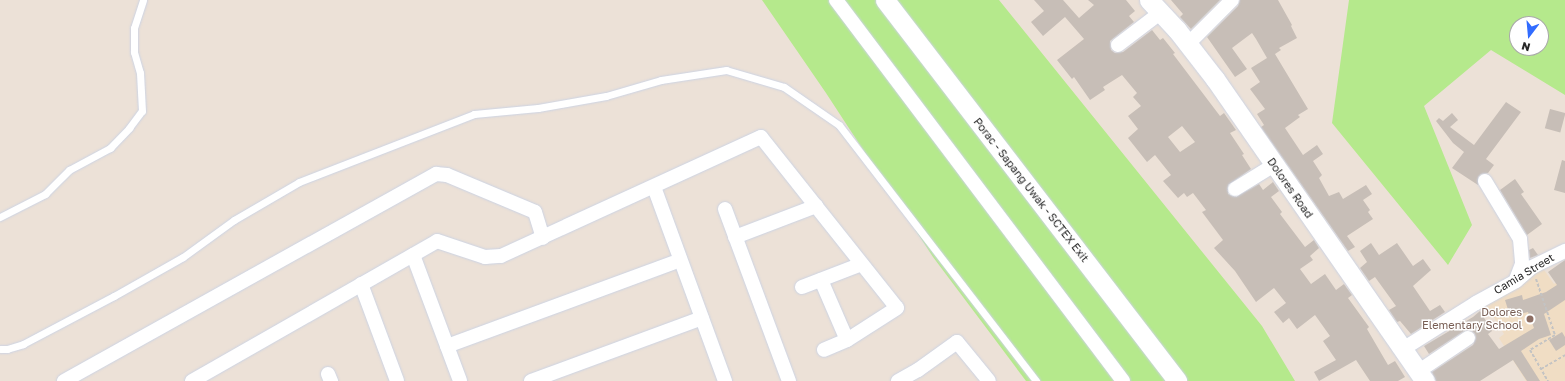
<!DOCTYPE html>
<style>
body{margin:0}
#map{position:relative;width:1565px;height:381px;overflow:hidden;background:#ece1d7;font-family:"Golos Text",sans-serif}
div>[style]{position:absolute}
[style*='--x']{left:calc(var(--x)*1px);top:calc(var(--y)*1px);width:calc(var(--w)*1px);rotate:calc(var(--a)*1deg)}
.education>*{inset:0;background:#f0ddc4}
.green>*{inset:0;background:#b5e98c}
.building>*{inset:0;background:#c7beb7;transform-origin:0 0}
.path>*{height:2px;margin-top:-1px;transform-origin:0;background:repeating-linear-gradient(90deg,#c3c3c3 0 3px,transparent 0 5px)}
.roads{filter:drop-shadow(0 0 1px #ccd3e3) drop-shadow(0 0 1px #ccd3e3)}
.lane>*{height:7px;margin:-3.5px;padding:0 3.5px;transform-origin:3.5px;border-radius:3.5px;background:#fff}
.street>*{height:14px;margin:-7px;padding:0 7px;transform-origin:7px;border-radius:7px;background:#fff}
.secondary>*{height:19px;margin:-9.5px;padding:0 9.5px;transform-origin:9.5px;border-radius:9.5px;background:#fff}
.dots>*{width:11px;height:11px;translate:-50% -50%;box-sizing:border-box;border:2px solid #fff;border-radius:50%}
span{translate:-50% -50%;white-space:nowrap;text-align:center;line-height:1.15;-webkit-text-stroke:3px #fff;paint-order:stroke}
.street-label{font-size:11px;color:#272727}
.education-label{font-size:11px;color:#785e54}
.right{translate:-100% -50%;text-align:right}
.north{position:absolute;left:1509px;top:16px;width:40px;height:40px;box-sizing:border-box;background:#fff;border:1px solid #a9a9a9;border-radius:50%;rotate:196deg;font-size:11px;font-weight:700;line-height:16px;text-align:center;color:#272727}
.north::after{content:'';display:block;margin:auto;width:14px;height:18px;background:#316cff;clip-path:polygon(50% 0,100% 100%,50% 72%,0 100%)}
</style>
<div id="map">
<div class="education">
<i style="clip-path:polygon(1542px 267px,1554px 284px,1565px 277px,1565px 381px,1526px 381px,1499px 338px,1504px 334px,1485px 303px)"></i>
</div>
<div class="green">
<i style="clip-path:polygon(762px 0,999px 0,1262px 326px,1295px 381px,1026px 381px,933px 257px,826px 93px)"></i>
<i style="clip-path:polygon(evenodd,1349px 0,1565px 0,1565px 95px,1491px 50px,1424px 106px,1472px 225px,1448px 265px,1332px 123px,1349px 0,1517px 24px,1541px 24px,1541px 48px,1517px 48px,1517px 24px)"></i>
</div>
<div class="building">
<i style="clip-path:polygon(evenodd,1034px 0,1063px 0,1079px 18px,1094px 5px,1088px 0,1126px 0,1135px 11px,1129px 16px,1134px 22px,1110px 41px,1111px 50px,1115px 53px,1123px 52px,1152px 30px,1160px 40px,1163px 38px,1175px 53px,1173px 54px,1220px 116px,1224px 113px,1236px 130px,1230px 133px,1244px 154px,1242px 155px,1251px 169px,1228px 185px,1228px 194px,1236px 197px,1259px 184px,1263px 190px,1273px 182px,1279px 191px,1271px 197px,1282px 212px,1280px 214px,1305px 247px,1314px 240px,1319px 248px,1310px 256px,1313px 260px,1300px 269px,1311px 284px,1325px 274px,1336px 290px,1344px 284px,1352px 295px,1348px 298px,1369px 327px,1367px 329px,1388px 365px,1395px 361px,1405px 377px,1398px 381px,1370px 381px,1356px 360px,1319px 381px,1314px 372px,1336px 360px,1323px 341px,1330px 336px,1315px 315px,1297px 329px,1289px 318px,1283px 323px,1274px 312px,1286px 303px,1274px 288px,1256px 302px,1235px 271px,1214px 248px,1223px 240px,1202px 212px,1206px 210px,1193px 193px,1187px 197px,1184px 193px,1178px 198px,1163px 181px,1171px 175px,1155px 155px,1147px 162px,1128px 138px,1138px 129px,1128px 116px,1141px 106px,1133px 97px,1137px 93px,1122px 75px,1103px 87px,1105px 90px,1090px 100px,1074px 77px,1072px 79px,1057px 60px,1084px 39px,1065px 17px,1043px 36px,1031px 22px,1044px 11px,1034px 0,1182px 126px,1195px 142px,1180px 152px,1168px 137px,1182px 126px)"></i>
<i style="clip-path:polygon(1171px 0,1220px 0,1191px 29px,1180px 17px,1183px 14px)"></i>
<i style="clip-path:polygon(1240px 0,1278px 0,1292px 25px,1291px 26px,1297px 38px,1279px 48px,1281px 50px,1275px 54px,1308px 109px,1298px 115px,1300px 117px,1285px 128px,1303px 155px,1317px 145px,1323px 154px,1313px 161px,1322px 175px,1319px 178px,1329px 196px,1339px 192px,1343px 199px,1366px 185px,1372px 194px,1363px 200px,1370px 210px,1368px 212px,1373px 219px,1347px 236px,1355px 247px,1348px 251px,1261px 127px,1264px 125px,1257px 114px,1265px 109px,1250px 89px,1260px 82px,1251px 68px,1267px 58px,1256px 39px,1252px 33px,1232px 48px,1247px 69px,1235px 77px,1207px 37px,1238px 6px)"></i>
<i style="clip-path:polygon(1506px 102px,1521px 112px,1486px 159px,1494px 165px,1488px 173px,1481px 174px,1478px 177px,1478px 185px,1452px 168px,1464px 152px,1453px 143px,1436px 121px,1439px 118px,1443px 121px,1452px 113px,1458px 120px,1450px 127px,1474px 145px)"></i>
<i style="left:1550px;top:109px;width:16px;height:20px;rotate:15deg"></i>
<i style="clip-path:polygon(1562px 160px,1565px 161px,1565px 193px,1554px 190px)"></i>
<i style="clip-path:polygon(1515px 179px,1524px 192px,1521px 194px,1542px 224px,1527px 235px,1500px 190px)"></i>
<i style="clip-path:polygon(1371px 243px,1379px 255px,1397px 243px,1413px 266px,1423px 259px,1431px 270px,1413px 286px,1430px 311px,1440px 305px,1445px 312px,1411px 334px,1400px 321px,1397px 322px,1389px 310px,1396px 306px,1375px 277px,1369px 281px,1360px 268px,1367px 262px,1360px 251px)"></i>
<i style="clip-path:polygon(1533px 248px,1538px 255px,1530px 258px,1529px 250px)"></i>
<i style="clip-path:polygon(1565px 260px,1565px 300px,1544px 314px,1551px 335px,1539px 339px,1521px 351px,1540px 381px,1527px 381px,1513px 360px,1480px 381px,1436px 381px,1432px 372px,1473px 345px,1476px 338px,1475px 334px,1471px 330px,1464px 331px,1429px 354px,1424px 346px,1473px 317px,1480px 311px,1492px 331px,1488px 334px,1499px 349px,1534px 328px,1528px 312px,1510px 316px,1505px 300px,1522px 295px,1523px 300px,1546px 292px,1557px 285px,1548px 272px)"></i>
<i style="clip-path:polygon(1562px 332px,1565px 337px,1565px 345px,1556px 351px,1549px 340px)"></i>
</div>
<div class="path">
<i style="--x:1536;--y:279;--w:59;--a:71.3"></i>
<i style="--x:1555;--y:335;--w:29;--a:149"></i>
<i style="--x:1530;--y:350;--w:36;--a:60"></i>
<i style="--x:1541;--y:369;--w:28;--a:-30"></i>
</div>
<div class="roads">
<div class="lane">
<i style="--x:0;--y:217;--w:51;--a:-27.1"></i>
<i style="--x:45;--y:194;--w:34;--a:-45"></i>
<i style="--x:69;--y:170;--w:47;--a:-28.2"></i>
<i style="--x:110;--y:148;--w:28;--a:-46"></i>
<i style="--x:129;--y:128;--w:21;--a:-53"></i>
<i style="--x:142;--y:111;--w:38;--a:-93"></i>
<i style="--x:140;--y:73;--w:22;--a:-106"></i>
<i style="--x:134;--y:52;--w:24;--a:-90"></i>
<i style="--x:134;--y:28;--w:29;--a:-72"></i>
<i style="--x:0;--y:349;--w:7;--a:0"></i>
<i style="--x:7;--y:349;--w:17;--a:-17"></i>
<i style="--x:23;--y:344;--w:103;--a:-27.8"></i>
<i style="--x:114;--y:296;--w:79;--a:-29.5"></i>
<i style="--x:183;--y:257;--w:63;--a:-36"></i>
<i style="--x:234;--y:220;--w:75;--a:-30.3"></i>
<i style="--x:299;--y:182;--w:188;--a:-21.2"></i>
<i style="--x:474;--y:114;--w:64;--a:-5.4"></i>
<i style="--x:538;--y:108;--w:69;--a:-10"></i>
<i style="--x:606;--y:96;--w:57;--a:-16.2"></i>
<i style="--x:661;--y:80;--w:66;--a:-8.7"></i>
<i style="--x:726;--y:70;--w:60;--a:16.3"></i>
<i style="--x:784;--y:87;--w:67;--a:34.6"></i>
<i style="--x:839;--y:125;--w:323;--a:52.4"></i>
</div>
<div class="street">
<i style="--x:836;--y:0;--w:477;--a:53"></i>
<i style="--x:1188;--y:44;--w:62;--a:-45"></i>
<i style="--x:1118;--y:45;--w:53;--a:-37.3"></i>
<i style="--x:1485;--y:181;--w:68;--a:58.9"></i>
<i style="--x:1520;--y:239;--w:25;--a:85"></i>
<i style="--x:1522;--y:264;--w:17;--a:111"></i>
<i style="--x:654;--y:187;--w:207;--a:69.9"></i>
<i style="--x:1235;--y:189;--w:46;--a:-31.6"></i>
<i style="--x:725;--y:209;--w:184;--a:69.6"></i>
<i style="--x:735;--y:237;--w:87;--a:-20.9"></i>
<i style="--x:413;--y:255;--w:134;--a:69.5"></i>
<i style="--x:821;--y:280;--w:65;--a:66.6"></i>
<i style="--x:361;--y:284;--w:103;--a:69.6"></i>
<i style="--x:802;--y:287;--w:64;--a:-21"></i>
<i style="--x:447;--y:346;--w:241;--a:-20.2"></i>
<i style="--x:1403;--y:349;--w:86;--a:-32.2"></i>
<i style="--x:1476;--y:303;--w:46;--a:-28.8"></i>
<i style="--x:1516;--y:281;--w:21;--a:-41"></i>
<i style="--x:1532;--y:267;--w:37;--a:-26"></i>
<i style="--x:1419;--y:371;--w:59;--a:-34"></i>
<i style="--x:328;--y:374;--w:8;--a:67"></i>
<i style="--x:64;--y:381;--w:426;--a:-29.1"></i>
<i style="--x:436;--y:174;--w:11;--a:5"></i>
<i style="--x:447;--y:175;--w:95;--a:22.8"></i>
<i style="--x:535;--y:212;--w:27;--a:73"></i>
<i style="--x:192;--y:381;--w:282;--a:-29.7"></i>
<i style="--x:437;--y:241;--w:51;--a:18.4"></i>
<i style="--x:485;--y:257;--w:16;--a:-4"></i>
<i style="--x:501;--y:256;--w:286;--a:-24.6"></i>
<i style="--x:761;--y:137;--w:218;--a:51.5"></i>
<i style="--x:897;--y:308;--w:59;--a:147.4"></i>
<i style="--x:847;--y:340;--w:25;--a:157"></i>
<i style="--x:531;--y:381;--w:182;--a:-20.2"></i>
<i style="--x:898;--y:381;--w:23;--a:-29"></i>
<i style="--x:918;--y:370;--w:48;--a:-35.7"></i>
<i style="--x:957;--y:342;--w:50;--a:50.6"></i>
</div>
<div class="secondary">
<i style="--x:885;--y:0;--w:480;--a:52.5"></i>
<i style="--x:1149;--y:0;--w:41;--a:47"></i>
<i style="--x:1177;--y:30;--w:62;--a:52.2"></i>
<i style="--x:1215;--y:79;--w:368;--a:55.2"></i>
</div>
</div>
<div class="dots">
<i style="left:1530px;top:319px;background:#8d6e63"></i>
</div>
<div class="street-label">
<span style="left:1290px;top:188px;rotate:55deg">Dolores Road</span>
<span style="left:1031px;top:190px;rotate:52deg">Porac - Sapang Uwak - SCTEX Exit</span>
<span style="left:1524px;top:274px;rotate:-31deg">Camia Street</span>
</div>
<div class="education-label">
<span class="right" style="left:1522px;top:319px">Dolores<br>Elementary School</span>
</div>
<div class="north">N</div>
</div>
